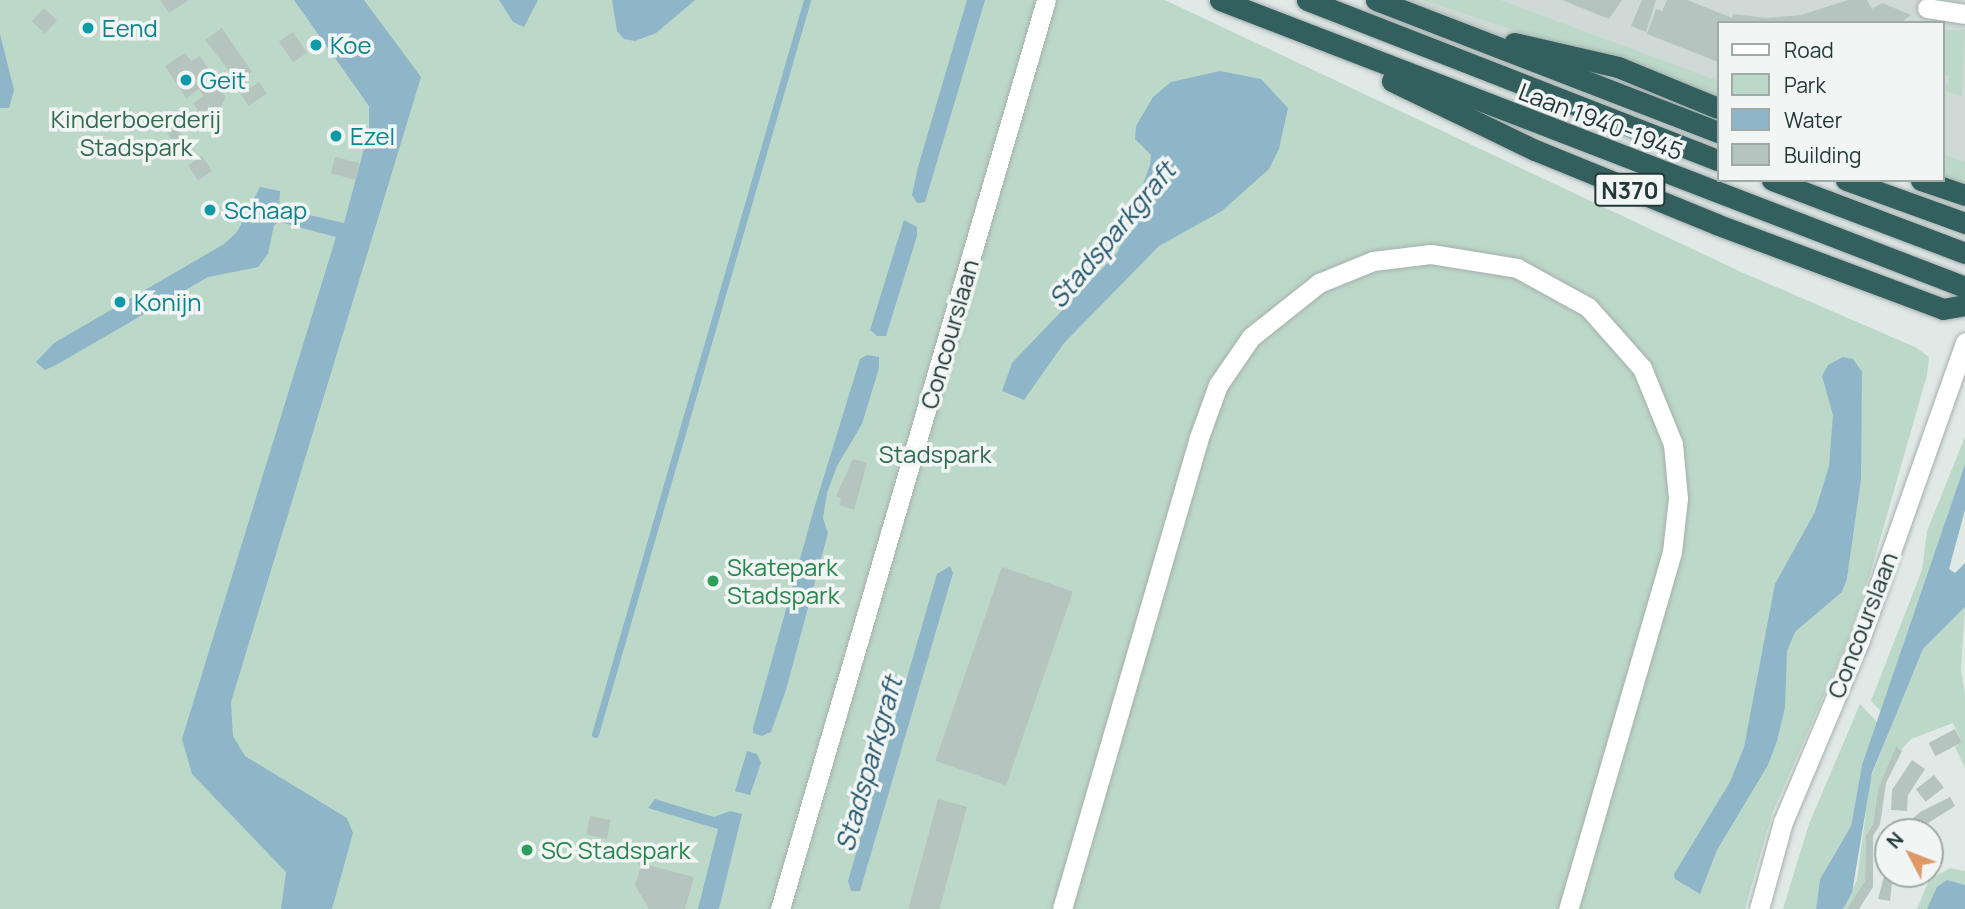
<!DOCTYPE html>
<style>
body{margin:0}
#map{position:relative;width:1965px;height:909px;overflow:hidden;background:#e1e9e7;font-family:Manrope,sans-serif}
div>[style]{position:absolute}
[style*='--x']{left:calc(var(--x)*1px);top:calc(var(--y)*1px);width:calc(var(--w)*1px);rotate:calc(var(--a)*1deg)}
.built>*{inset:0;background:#cfd9d6}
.green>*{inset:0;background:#bcd8c8}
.water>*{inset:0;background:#8fb6c8}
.stream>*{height:7px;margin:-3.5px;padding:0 3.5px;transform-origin:3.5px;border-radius:3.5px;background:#8fb6c8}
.building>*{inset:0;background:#b6c4c0;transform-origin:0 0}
.roads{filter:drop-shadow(0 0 2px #a4b0ae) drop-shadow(0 0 2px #a4b0ae)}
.street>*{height:19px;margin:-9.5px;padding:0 9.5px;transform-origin:9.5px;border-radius:9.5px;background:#fff}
.highway>*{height:21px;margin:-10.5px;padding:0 10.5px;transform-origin:10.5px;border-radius:10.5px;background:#33605e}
.dots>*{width:19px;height:19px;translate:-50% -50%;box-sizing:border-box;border:4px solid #f1f6f4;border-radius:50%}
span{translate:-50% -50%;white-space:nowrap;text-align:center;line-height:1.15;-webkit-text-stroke:7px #f1f6f4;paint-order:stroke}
.shield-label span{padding:2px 5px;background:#f1f6f4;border:2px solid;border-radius:5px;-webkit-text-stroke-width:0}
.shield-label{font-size:23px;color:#233836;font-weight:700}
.culture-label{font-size:24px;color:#0d838f}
.left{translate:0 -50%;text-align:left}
.park-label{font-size:24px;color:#326a50}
.street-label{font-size:24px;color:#233836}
.leisure-label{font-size:24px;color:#27864d}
.water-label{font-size:26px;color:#25556c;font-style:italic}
.legend{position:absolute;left:1717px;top:21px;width:228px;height:161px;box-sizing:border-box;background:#f1f6f4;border:2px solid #9faaa8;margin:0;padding:9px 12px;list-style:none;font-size:21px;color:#233836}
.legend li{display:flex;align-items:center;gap:14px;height:35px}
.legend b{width:35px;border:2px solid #9faaa8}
.north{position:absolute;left:1874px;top:818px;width:70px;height:70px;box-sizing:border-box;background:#f1f6f4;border:2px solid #9faaa8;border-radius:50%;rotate:312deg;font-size:19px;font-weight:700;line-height:28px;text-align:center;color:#233836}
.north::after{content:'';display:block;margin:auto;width:24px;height:32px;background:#e19867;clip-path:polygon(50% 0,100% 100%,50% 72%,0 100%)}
</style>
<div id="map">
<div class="built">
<i style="clip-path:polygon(1390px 0,1965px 0,1965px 187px,1942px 179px,1942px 23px,1718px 23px,1718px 107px)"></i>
</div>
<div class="green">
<i style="clip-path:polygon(evenodd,0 0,1165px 0,1739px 271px,1915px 347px,1929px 357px,1927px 375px,1869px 578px,1848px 640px,1772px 814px,1745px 909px,0 909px,0 0,1860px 399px,1861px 480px,1847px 579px,1842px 592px,1799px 629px,1860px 399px)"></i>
<i style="clip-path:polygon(1423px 0,1500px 0,1718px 81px,1718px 98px)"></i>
<i style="clip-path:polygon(1942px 30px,1965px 30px,1962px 96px,1945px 91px,1949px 76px,1942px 74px)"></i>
<i style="clip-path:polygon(1942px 154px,1965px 162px,1965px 182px,1942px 180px)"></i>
<i style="clip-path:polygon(1965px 437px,1965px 464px,1881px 711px,1871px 701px,1922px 570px,1927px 531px)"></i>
<i style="clip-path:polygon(1965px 607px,1961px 670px,1965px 694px,1965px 782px,1965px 768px,1955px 747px,1962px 742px,1953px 723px,1911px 739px,1901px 750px,1896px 746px,1878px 789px,1873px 823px,1866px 835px,1865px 881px,1848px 909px,1843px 909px,1857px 880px,1870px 780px,1892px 723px,1923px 649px)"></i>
<i style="clip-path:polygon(1860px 704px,1877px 722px,1862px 765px,1851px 826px,1820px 879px,1816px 909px,1783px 909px,1809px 824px)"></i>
<i style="clip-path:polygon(1950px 868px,1965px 871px,1965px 909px,1917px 909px,1929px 880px)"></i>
</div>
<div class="water">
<i style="clip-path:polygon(294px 0,364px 0,421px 77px,231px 702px,233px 736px,245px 756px,347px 818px,353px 833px,332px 909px,281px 909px,286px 872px,192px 774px,182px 739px,336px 237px,279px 222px,274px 225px,268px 254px,258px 267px,208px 277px,56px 365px,45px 370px,36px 362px,54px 343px,224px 244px,237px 232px,260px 187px,280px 191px,279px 208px,344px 223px,369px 130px,369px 106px)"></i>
<i style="clip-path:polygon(499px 0,538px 0,524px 27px,513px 22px)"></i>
<i style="clip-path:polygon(612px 0,695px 0,656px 33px,635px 41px,624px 39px,617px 31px)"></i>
<i style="clip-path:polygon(967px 0,985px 0,925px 202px,917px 203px,912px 195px,918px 167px)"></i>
<i style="clip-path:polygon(0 34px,14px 90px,9px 108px,0 108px)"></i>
<i style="clip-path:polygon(1220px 71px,1261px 79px,1288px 108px,1279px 149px,1269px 169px,1222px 211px,1159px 246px,1064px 343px,1024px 400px,1002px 391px,1012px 363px,1118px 252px,1150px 165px,1151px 155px,1135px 139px,1136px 126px,1153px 97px,1171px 82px)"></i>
<i style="clip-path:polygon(904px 220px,917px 227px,917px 236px,886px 336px,877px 336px,870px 330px)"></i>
<i style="clip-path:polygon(867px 355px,879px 357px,879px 368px,862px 424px,837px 466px,827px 493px,823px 518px,828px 533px,786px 690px,771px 732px,762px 736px,753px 733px,753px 728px,813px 512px,860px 359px)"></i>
<i style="clip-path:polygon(1843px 357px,1853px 359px,1862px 372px,1861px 480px,1847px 579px,1842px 592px,1795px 632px,1787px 651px,1785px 707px,1777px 741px,1768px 765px,1717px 850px,1700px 894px,1675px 879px,1674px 874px,1730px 782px,1744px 747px,1775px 584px,1815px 512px,1829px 466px,1833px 415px,1822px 376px,1828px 365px)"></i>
<i style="clip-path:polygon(1965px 464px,1965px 510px,1949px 569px,1955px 573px,1965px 563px,1965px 607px,1923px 649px,1872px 773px,1852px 893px,1843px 909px,1816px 909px,1820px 879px,1851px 826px,1862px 765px)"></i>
<i style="clip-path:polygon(950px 566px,953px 573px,860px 891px,851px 891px,848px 881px,937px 574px)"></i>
<i style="clip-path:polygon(747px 751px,757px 754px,761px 763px,750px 795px,735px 791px)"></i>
<i style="clip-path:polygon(655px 799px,714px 817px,730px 811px,742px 814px,719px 909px,698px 909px,718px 829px,648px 808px)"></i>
<i style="clip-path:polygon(1947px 880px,1965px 885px,1965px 909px,1927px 909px,1937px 887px)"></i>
</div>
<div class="stream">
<i style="--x:595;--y:734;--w:764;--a:-73.89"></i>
</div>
<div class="building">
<i style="clip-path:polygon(160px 0,189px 0,169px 13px)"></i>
<i style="clip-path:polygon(1562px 0,1622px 0,1609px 19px)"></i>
<i style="clip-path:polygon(1642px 0,1656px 0,1646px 32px,1631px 26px)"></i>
<i style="clip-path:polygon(1667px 0,1687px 0,1732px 18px,1733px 14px,1766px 18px,1801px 15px,1848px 0,1867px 0,1872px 9px,1882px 3px,1911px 15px,1900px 23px,1718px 23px,1718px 62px,1647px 34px,1656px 9px,1662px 11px)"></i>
<i style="left:44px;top:8px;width:18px;height:18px;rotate:43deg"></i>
<i style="clip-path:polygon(222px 28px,252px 72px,238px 82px,205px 40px)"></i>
<i style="left:293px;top:32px;width:25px;height:17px;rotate:56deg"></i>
<i style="clip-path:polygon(185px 53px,191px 61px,200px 56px,226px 97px,221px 107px,203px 118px,193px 103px,204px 96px,199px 89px,186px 98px,165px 66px)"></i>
<i style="left:259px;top:82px;width:14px;height:22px;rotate:56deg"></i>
<i style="left:177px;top:128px;width:13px;height:11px;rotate:58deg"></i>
<i style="left:202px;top:156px;width:18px;height:17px;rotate:56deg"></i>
<i style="left:335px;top:157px;width:25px;height:17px;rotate:14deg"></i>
<i style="clip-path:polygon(853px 459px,867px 463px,854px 510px,839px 505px,841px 498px,836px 496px)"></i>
<i style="left:1002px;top:567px;width:75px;height:205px;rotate:19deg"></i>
<i style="left:1955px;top:729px;width:15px;height:30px;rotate:62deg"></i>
<i style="clip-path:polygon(1896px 746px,1902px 751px,1886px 783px,1880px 825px,1873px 836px,1873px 887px,1859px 909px,1847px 909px,1865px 881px,1866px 835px,1873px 824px,1878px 789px)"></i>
<i style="clip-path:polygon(1912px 760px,1925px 769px,1908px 795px,1907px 811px,1891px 810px,1892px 790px)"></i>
<i style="left:1934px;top:775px;width:16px;height:23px;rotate:52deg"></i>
<i style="clip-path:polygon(1950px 797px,1955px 806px,1914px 832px,1899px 832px,1920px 812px)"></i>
<i style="left:938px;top:799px;width:30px;height:115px;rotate:15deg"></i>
<i style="left:590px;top:816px;width:21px;height:19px;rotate:11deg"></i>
<i style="clip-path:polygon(1888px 861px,1888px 874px,1893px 874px,1890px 901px,1878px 899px)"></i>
<i style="clip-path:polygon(636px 862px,694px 877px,685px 909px,649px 909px,635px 885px,641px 866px)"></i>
</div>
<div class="roads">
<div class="street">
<i style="--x:1927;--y:8;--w:38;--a:9"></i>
<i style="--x:780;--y:909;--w:947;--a:-73.69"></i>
<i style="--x:1062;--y:909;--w:488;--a:-73.8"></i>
<i style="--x:1198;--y:440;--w:59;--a:-70"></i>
<i style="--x:1218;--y:385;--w:58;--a:-55.5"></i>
<i style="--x:1251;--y:337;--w:87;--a:-38.5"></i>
<i style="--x:1319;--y:283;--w:58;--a:-22.2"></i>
<i style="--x:1373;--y:261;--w:58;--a:-6.9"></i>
<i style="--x:1431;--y:254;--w:87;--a:9.2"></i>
<i style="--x:1517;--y:268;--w:81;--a:28.8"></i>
<i style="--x:1588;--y:307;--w:81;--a:48.5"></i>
<i style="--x:1642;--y:368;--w:82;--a:67.8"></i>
<i style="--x:1673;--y:444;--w:54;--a:84.7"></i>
<i style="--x:1678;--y:498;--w:54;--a:96.3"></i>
<i style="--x:1672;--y:552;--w:372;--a:106.2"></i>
<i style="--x:1759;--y:909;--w:90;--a:-74.6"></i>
<i style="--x:1783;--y:822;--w:195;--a:-67.1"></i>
<i style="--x:1859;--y:642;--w:318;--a:-70.5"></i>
</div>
<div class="highway">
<i style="--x:1220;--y:0;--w:798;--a:21.07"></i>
<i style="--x:1307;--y:0;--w:441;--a:21.3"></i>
<i style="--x:1376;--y:0;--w:367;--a:21.1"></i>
<i style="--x:1514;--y:43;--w:107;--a:13"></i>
<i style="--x:1618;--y:67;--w:108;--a:22.3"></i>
<i style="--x:1392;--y:81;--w:159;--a:25.8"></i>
<i style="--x:1535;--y:150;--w:196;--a:22.2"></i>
<i style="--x:1716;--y:224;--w:242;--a:20.5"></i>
<i style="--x:1943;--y:309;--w:22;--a:-10"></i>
<i style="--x:1772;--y:180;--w:206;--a:20.7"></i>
<i style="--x:1846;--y:180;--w:127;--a:19.9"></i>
<i style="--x:1921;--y:180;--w:46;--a:18.8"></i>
</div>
</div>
<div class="dots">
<i style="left:88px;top:28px;background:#0f9aa8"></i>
<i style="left:316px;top:45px;background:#0f9aa8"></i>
<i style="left:186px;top:80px;background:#0f9aa8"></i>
<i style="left:336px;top:136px;background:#0f9aa8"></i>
<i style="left:210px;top:210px;background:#0f9aa8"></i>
<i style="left:120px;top:302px;background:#0f9aa8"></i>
<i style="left:713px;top:581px;background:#2e9e5b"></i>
<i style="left:527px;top:850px;background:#2e9e5b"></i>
</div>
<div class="shield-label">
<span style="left:1630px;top:190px">N370</span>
</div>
<div class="culture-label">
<span class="left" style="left:102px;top:28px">Eend</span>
<span class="left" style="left:330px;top:45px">Koe</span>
<span class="left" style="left:200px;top:80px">Geit</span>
<span class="left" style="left:350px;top:136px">Ezel</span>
<span class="left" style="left:224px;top:210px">Schaap</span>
<span class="left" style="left:134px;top:302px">Konijn</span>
</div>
<div class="park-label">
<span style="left:136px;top:133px">Kinderboerderij<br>Stadspark</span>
<span style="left:935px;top:454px">Stadspark</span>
</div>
<div class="street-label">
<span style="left:1601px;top:121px;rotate:21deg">Laan 1940-1945</span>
<span style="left:949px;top:334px;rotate:-74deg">Concourslaan</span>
<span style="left:1862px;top:625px;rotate:-69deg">Concourslaan</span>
</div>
<div class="leisure-label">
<span class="left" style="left:727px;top:581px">Skatepark<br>Stadspark</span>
<span class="left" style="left:541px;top:850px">SC Stadspark</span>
</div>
<div class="water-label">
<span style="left:1112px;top:235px;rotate:-50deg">Stadsparkgraft</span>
<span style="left:869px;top:764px;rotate:-74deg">Stadsparkgraft</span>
</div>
<ul class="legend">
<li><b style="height:9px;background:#fff"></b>Road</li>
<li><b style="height:19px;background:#bcd8c8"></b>Park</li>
<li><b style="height:19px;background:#8fb6c8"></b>Water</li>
<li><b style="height:19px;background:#b6c4c0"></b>Building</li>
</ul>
<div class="north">N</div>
</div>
